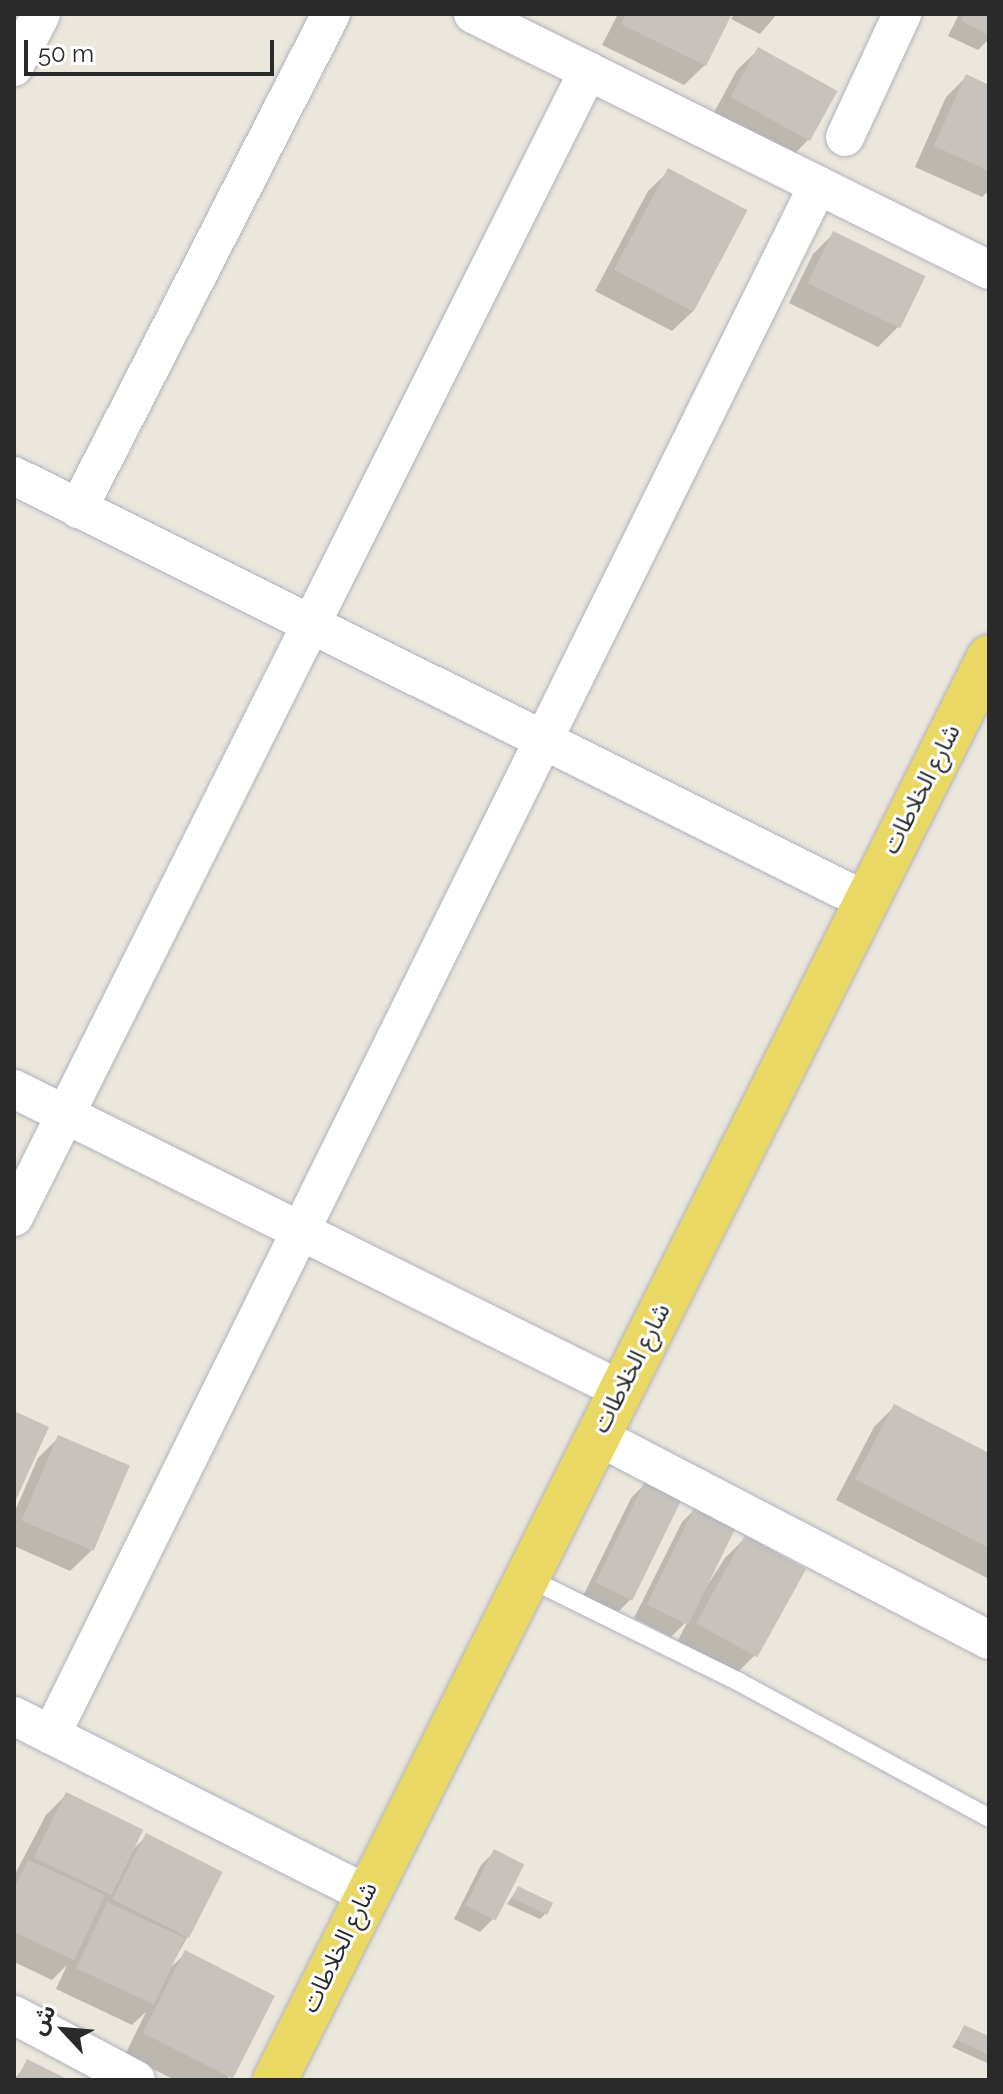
<!DOCTYPE html>
<meta charset="utf-8">
<style>
body{margin:0}
#map{position:relative;width:1003px;height:2094px;overflow:hidden;background:#ece7dd;font-family:Raleway,"Noto Sans Arabic",sans-serif}
div>[style]{position:absolute}
[style*='--x']{left:calc(var(--x)*1px);top:calc(var(--y)*1px);width:calc(var(--w)*1px);rotate:calc(var(--a)*1deg)}
.shadow>*{inset:0;background:#0003}
.building>*{inset:0;background:#c7c3bc;transform-origin:0 0}
.roads{filter:drop-shadow(0 0 2px #b0b2bd) drop-shadow(0 0 2px #b0b2bd)}
.lane>*{height:18px;margin:-9px;padding:0 9px;transform-origin:9px;border-radius:9px;background:#fff}
.street>*{height:38px;margin:-19px;padding:0 19px;transform-origin:19px;border-radius:19px;background:#fff}
.primary>*{height:44px;margin:-22px;padding:0 22px;transform-origin:22px;border-radius:22px;background:#ead864}
span{translate:-50% -50%;white-space:nowrap;text-align:center;line-height:1.15;-webkit-text-stroke:6px #fff;paint-order:stroke}
.street-label{font-size:24px;color:#2a2a2a}
.frame{position:absolute;inset:0;border:16px solid #2a2a2a;pointer-events:none}
.north{position:absolute;left:24px;top:1990px;width:80px;height:80px;-webkit-text-stroke:6px #fff;paint-order:stroke;rotate:296deg;font-size:22px;font-weight:700;line-height:32px;text-align:center;color:#2a2a2a}
.north::after{content:'';display:block;margin:auto;width:28px;height:36px;background:#2a2a2a;clip-path:polygon(50% 0,100% 100%,50% 72%,0 100%)}
.scale{position:absolute;left:24px;top:40px;width:250px;height:36px;box-sizing:border-box;border:4px solid #2a2a2a;border-top:0;padding-left:10px;font-size:24px;line-height:28px;white-space:nowrap;color:#2a2a2a;-webkit-text-stroke:6px #fff;paint-order:stroke}
</style>
<div id="map">
<div class="shadow">
<i style="clip-path:polygon(618px 14px,729px 14px,705px 65px,684px 85px,602px 45px)"></i>
<i style="clip-path:polygon(734px 14px,777px 14px,760px 34px,731px 19px)"></i>
<i style="clip-path:polygon(959px 14px,989px 14px,989px 39px,978px 50px,948px 36px)"></i>
<i style="clip-path:polygon(758px 50px,835px 92px,808px 140px,788px 161px,711px 118px,737px 70px)"></i>
<i style="clip-path:polygon(966px 77px,989px 87px,989px 191px,982px 197px,915px 167px,946px 97px)"></i>
<i style="clip-path:polygon(669px 171px,693px 311px,672px 331px,595px 291px,648px 191px)"></i>
<i style="clip-path:polygon(834px 233px,899px 326px,878px 347px,789px 303px,813px 254px)"></i>
<i style="clip-path:polygon(894px 1407px,989px 1455px,989px 1579px,836px 1500px,874px 1427px)"></i>
<i style="clip-path:polygon(59px 1437px,91px 1551px,70px 1571px,14px 1546px,14px 1513px,38px 1458px)"></i>
<i style="clip-path:polygon(645px 1484px,631px 1599px,617px 1613px,583px 1596px,631px 1498px)"></i>
<i style="clip-path:polygon(696px 1508px,690px 1612px,725px 1558px,746px 1537px,754px 1656px,733px 1677px,676px 1644px,689px 1619px,671px 1637px,634px 1618px,682px 1522px)"></i>
<i style="clip-path:polygon(66px 1795px,131px 1851px,147px 1836px,188px 1936px,170px 1968px,186px 1953px,229px 2080px,175px 2080px,125px 2055px,146px 2012px,132px 2025px,56px 1989px,67px 1965px,52px 1980px,14px 1962px,14px 1876px,46px 1815px)"></i>
<i style="clip-path:polygon(495px 1851px,494px 1918px,480px 1932px,454px 1919px,481px 1865px)"></i>
<i style="clip-path:polygon(518px 1888px,546px 1913px,540px 1919px,507px 1904px)"></i>
<i style="clip-path:polygon(965px 2027px,989px 2038px,989px 2064px,952px 2047px)"></i>
<i style="clip-path:polygon(28px 2062px,65px 2080px,14px 2080px)"></i>
</div>
<div class="building">
<i style="clip-path:polygon(626px 14px,732px 14px,706px 66px,621px 24px)"></i>
<i style="clip-path:polygon(964px 14px,989px 14px,989px 35px,961px 21px)"></i>
<i style="left:758px;top:47px;width:91px;height:57px;rotate:29deg"></i>
<i style="clip-path:polygon(966px 74px,989px 85px,989px 171px,934px 146px)"></i>
<i style="left:668px;top:168px;width:90px;height:115px;rotate:28deg"></i>
<i style="left:833px;top:231px;width:103px;height:58px;rotate:26deg"></i>
<i style="clip-path:polygon(894px 1404px,989px 1453px,989px 1548px,855px 1479px)"></i>
<i style="clip-path:polygon(14px 1411px,49px 1427px,14px 1504px)"></i>
<i style="left:58px;top:1435px;width:78px;height:93px;rotate:23deg"></i>
<i style="left:645px;top:1481px;width:41px;height:113px;rotate:26deg"></i>
<i style="left:695px;top:1506px;width:46px;height:110px;rotate:26deg"></i>
<i style="left:745px;top:1535px;width:70px;height:101px;rotate:29deg"></i>
<i style="left:66px;top:1792px;width:86px;height:73px;rotate:26deg"></i>
<i style="left:146px;top:1833px;width:86px;height:74px;rotate:27deg"></i>
<i style="left:494px;top:1849px;width:34px;height:63px;rotate:27deg"></i>
<i style="clip-path:polygon(28px 1860px,105px 1895px,74px 1960px,14px 1932px,14px 1889px)"></i>
<i style="left:518px;top:1886px;width:39px;height:13px;rotate:26deg"></i>
<i style="left:107px;top:1902px;width:86px;height:73px;rotate:25deg"></i>
<i style="left:185px;top:1950px;width:101px;height:93px;rotate:27deg"></i>
<i style="clip-path:polygon(964px 2025px,989px 2036px,989px 2055px,957px 2040px)"></i>
<i style="clip-path:polygon(27px 2059px,69px 2080px,17px 2080px)"></i>
</div>
<div class="roads">
<div class="lane">
<i style="--x:526;--y:1577;--w:237;--a:26.2"></i>
<i style="--x:739;--y:1682;--w:285;--a:28.5"></i>
</div>
<div class="street">
<i style="--x:473;--y:14;--w:576;--a:26.39"></i>
<i style="--x:14;--y:67;--w:59;--a:-63"></i>
<i style="--x:845;--y:137;--w:136;--a:-65.1"></i>
<i style="--x:14;--y:476;--w:950;--a:26.51"></i>
<i style="--x:78;--y:509;--w:556;--a:-62.93"></i>
<i style="--x:14;--y:1089;--w:678;--a:26.38"></i>
<i style="--x:14;--y:1217;--w:1282;--a:-63.39"></i>
<i style="--x:597;--y:1436;--w:442;--a:27.5"></i>
<i style="--x:14;--y:1716;--w:393;--a:26.8"></i>
<i style="--x:51;--y:1735;--w:1729;--a:-63.67"></i>
<i style="--x:14;--y:2015;--w:138;--a:28"></i>
</div>
<div class="primary">
<i style="--x:275;--y:2080;--w:1592;--a:-63.35"></i>
</div>
</div>
<div class="street-label">
<span style="left:921px;top:789px;rotate:-63deg">شارع الخلاطات</span>
<span style="left:631px;top:1368px;rotate:-63deg">شارع الخلاطات</span>
<span style="left:339px;top:1947px;rotate:-64deg">شارع الخلاطات</span>
</div>
<div class="frame"></div>
<div class="north">ش</div>
<div class="scale">50 m</div>
</div>
